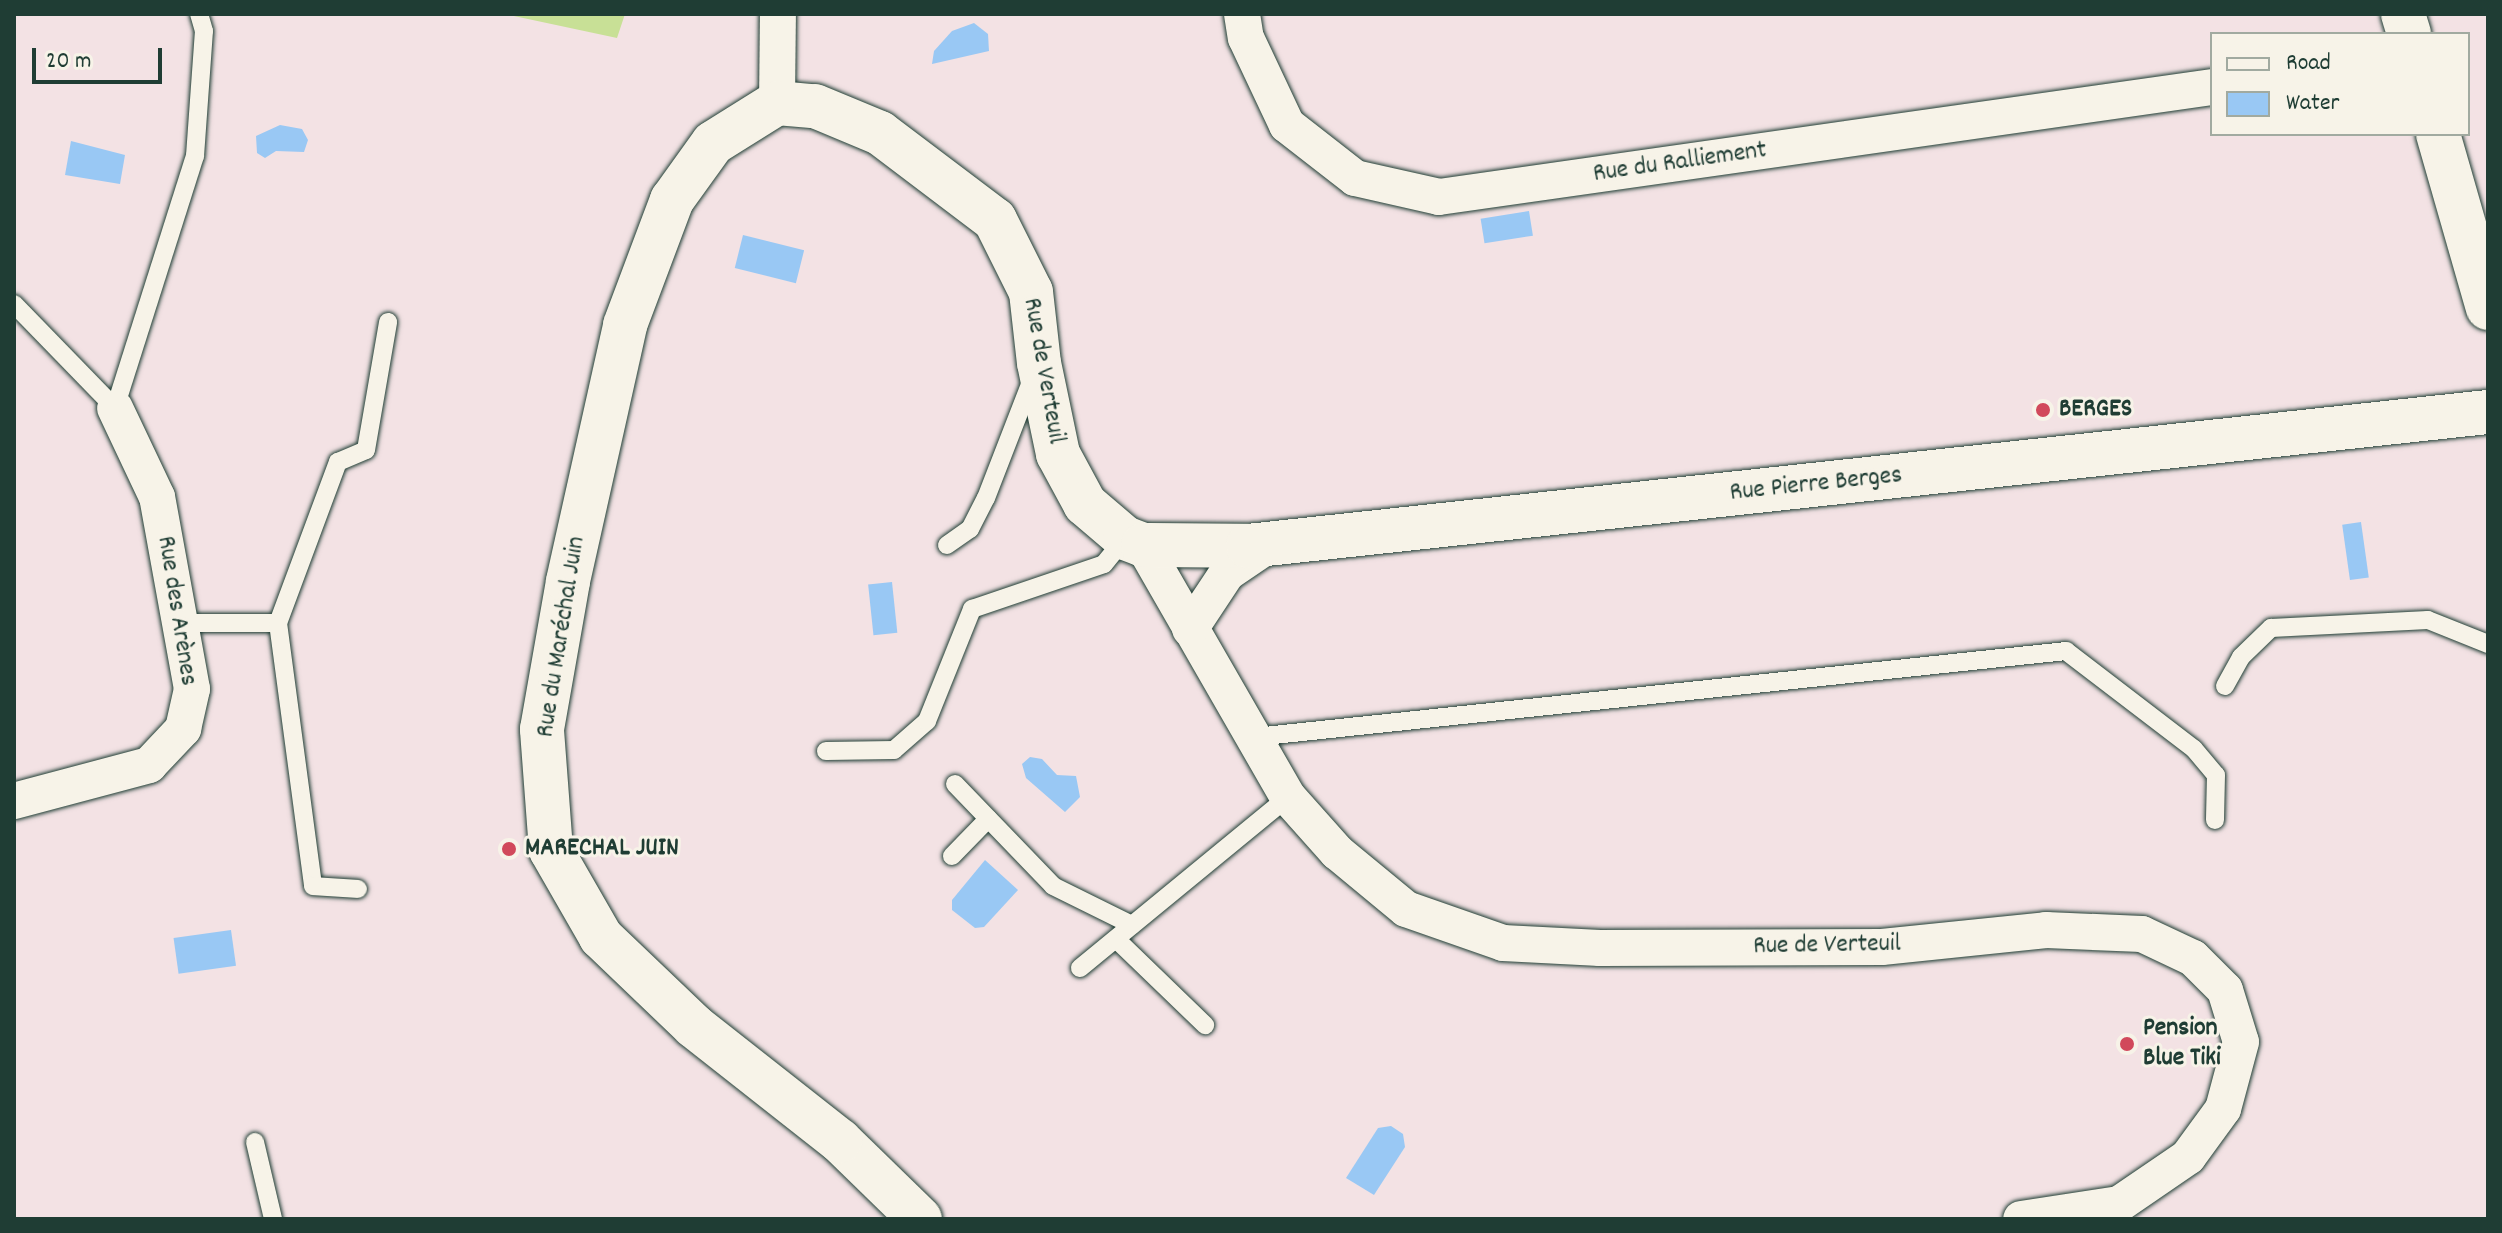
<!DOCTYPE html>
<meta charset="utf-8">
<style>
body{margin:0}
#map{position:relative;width:2502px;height:1233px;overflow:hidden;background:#f3e2e4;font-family:Dekko,sans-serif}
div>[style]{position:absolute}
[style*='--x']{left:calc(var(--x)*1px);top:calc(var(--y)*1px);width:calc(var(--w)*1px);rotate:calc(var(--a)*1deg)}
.green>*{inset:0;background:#c8e096}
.water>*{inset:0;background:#99c8f4;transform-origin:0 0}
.roads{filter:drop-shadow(0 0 2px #1f3d34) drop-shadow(0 0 2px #1f3d34)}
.lane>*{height:18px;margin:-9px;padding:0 9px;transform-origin:9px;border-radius:9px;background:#f7f3e8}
.street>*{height:36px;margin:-18px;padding:0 18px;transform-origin:18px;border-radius:18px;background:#f7f3e8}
.secondary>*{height:44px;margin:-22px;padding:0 22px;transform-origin:22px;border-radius:22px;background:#f7f3e8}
.dots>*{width:22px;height:22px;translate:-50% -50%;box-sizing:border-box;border:4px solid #f7f3e8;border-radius:50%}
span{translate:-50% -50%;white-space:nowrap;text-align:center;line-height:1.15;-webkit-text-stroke:6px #f7f3e8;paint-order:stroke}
.street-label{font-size:26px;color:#1f3d34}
.poi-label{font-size:26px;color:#1f3d34;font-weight:700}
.left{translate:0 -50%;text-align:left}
.frame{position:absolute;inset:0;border:16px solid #1f3d34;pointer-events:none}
.legend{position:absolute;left:2210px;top:32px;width:260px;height:104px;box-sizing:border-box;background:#f7f3e8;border:2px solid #a1aaa0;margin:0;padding:10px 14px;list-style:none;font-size:24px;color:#1f3d34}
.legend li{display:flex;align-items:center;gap:16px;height:40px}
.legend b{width:40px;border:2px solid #a1aaa0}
.scale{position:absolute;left:32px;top:48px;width:130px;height:36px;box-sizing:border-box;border:4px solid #1f3d34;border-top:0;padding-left:10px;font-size:24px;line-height:28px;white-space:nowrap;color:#1f3d34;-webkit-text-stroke:6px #f7f3e8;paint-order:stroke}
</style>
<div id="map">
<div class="green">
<i style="clip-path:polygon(505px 14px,625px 14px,617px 38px)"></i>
</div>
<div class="water">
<i style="clip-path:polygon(974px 23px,988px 34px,989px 51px,932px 64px,934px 51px,952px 31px)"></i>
<i style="clip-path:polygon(280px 125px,302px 129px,308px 140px,304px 152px,276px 151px,265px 158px,257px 153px,256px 136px)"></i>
<i style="clip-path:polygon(71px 141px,125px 155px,120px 184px,65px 175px)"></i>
<i style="left:1529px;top:211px;width:25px;height:49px;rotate:81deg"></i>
<i style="left:743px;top:235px;width:63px;height:34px;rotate:14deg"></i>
<i style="left:2361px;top:522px;width:56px;height:19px;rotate:82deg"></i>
<i style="left:892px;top:582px;width:51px;height:24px;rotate:84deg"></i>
<i style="clip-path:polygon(1030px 757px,1042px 759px,1057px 775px,1076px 776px,1080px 797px,1065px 812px,1026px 778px,1022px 764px)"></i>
<i style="clip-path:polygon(985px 860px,1018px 890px,984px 927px,975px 928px,952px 910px,952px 900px)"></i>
<i style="left:231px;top:930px;width:36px;height:58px;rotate:82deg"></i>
<i style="clip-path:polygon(1391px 1126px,1403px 1134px,1405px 1147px,1374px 1195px,1346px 1178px,1378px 1128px)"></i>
</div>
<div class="roads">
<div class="lane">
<i style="--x:14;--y:304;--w:145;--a:45.8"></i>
<i style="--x:115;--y:408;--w:264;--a:-72.4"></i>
<i style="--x:195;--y:156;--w:125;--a:-85.9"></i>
<i style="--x:204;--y:31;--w:18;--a:-106"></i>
<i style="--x:947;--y:545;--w:28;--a:-35"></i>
<i style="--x:970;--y:529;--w:35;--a:-63"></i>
<i style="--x:986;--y:498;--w:130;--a:-68.8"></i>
<i style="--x:182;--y:623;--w:96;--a:0"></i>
<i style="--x:278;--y:623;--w:265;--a:82.4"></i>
<i style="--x:313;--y:886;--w:45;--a:3.8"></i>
<i style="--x:278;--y:623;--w:172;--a:-69.6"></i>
<i style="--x:338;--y:462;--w:30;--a:-23"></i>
<i style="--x:366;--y:450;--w:130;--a:-80.2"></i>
<i style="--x:2225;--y:686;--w:33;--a:-61"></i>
<i style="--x:2241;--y:657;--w:42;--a:-44"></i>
<i style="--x:2271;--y:628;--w:157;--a:-2.9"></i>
<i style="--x:2428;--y:620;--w:65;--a:21.8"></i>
<i style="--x:1255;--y:737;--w:816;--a:-6.05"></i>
<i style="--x:2066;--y:651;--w:161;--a:37.4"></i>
<i style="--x:2194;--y:749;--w:34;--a:50"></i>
<i style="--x:2216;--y:775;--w:45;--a:91.3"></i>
<i style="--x:826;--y:751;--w:68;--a:-0.8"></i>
<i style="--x:894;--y:750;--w:44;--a:-41.3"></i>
<i style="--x:927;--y:721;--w:121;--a:-68.1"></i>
<i style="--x:972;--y:609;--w:139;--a:-18.8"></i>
<i style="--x:1104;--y:564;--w:33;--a:-51"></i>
<i style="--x:955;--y:784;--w:141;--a:46.1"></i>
<i style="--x:1053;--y:886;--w:88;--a:26.3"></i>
<i style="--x:952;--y:856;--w:52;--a:-45.8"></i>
<i style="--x:1116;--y:939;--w:124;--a:44"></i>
<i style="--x:1080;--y:968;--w:269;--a:-39.4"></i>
<i style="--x:255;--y:1142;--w:79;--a:76.8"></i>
</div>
<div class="street">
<i style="--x:1242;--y:14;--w:24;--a:81"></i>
<i style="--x:1246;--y:38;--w:96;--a:64.8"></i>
<i style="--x:1287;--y:125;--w:86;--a:37.9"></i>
<i style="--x:1355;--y:178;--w:86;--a:12.7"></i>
<i style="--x:1439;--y:197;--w:781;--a:-8.1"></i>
<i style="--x:777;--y:103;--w:89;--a:-89.4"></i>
<i style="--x:1143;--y:545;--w:291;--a:60.1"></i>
<i style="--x:1288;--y:797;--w:74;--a:48.3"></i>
<i style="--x:1337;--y:852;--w:89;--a:39.6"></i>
<i style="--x:1406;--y:909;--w:103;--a:19.3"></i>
<i style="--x:1503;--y:943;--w:97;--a:3"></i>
<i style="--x:1600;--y:948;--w:282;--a:-0.2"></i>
<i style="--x:1882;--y:947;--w:165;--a:-5.9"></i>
<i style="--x:2046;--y:930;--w:96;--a:2.4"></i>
<i style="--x:2142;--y:934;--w:56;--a:25.2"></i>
<i style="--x:2193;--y:958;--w:45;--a:45"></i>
<i style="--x:2225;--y:990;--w:54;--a:72.9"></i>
<i style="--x:2241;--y:1042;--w:69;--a:105"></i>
<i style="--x:2223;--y:1109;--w:59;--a:126.1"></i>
<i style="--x:2188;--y:1157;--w:83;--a:145.7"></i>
<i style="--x:2119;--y:1204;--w:99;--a:171.3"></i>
<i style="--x:1190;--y:629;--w:67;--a:-56.5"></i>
<i style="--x:1227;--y:573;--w:52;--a:-34"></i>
<i style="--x:14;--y:801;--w:140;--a:-14.9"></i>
<i style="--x:149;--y:765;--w:50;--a:-46.6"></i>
<i style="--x:183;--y:729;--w:41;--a:-77.3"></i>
<i style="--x:192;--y:689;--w:195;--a:-100.3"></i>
<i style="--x:157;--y:497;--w:98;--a:-115.3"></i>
</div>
<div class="secondary">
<i style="--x:2403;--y:14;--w:21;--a:73"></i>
<i style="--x:2438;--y:134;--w:181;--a:74"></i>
<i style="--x:920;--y:1219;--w:112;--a:-135.7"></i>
<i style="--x:840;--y:1141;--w:186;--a:-141.8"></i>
<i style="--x:694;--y:1026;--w:129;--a:-136.3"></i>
<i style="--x:601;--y:937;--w:100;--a:-119.9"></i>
<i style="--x:551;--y:850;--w:121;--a:-94.3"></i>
<i style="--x:542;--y:729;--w:150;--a:-80"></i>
<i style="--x:568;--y:581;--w:262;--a:-77.4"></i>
<i style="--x:625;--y:325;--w:134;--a:-69.4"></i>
<i style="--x:672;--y:200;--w:70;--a:-54.3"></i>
<i style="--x:713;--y:143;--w:75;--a:-32"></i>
<i style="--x:777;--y:103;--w:38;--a:5"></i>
<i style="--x:815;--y:106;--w:70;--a:22.6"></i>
<i style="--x:880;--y:133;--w:144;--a:37.1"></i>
<i style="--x:995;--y:220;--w:80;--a:63.4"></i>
<i style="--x:1031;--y:292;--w:71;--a:83.6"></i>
<i style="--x:1039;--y:363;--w:93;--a:78.2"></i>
<i style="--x:1058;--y:454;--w:57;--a:61.6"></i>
<i style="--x:1085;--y:504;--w:52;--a:40.4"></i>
<i style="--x:1125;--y:538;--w:19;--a:21"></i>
<i style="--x:1143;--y:545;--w:105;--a:0.5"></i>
<i style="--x:1248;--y:546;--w:1247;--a:-6.17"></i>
</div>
</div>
<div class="dots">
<i style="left:2043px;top:410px;background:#d1495b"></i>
<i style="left:509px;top:849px;background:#d1495b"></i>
<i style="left:2127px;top:1044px;background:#d1495b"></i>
</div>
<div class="street-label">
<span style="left:1680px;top:163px;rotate:-8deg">Rue du Ralliement</span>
<span style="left:1043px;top:371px;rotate:80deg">Rue de Verteuil</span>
<span style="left:1816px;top:485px;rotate:-6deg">Rue Pierre Berges</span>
<span style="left:176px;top:611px;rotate:81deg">Rue des Arènes</span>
<span style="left:562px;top:637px;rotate:-81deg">Rue du Maréchal Juin</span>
<span style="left:1827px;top:946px;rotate:-1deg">Rue de Verteuil</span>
</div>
<div class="poi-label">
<span class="left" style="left:2059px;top:410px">BERGES</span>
<span class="left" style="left:525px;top:849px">MARECHAL JUIN</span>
<span class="left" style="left:2143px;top:1044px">Pension<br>Blue Tiki</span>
</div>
<div class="frame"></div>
<ul class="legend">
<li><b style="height:10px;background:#f7f3e8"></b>Road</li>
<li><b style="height:22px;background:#99c8f4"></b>Water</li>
</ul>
<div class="scale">20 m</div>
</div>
